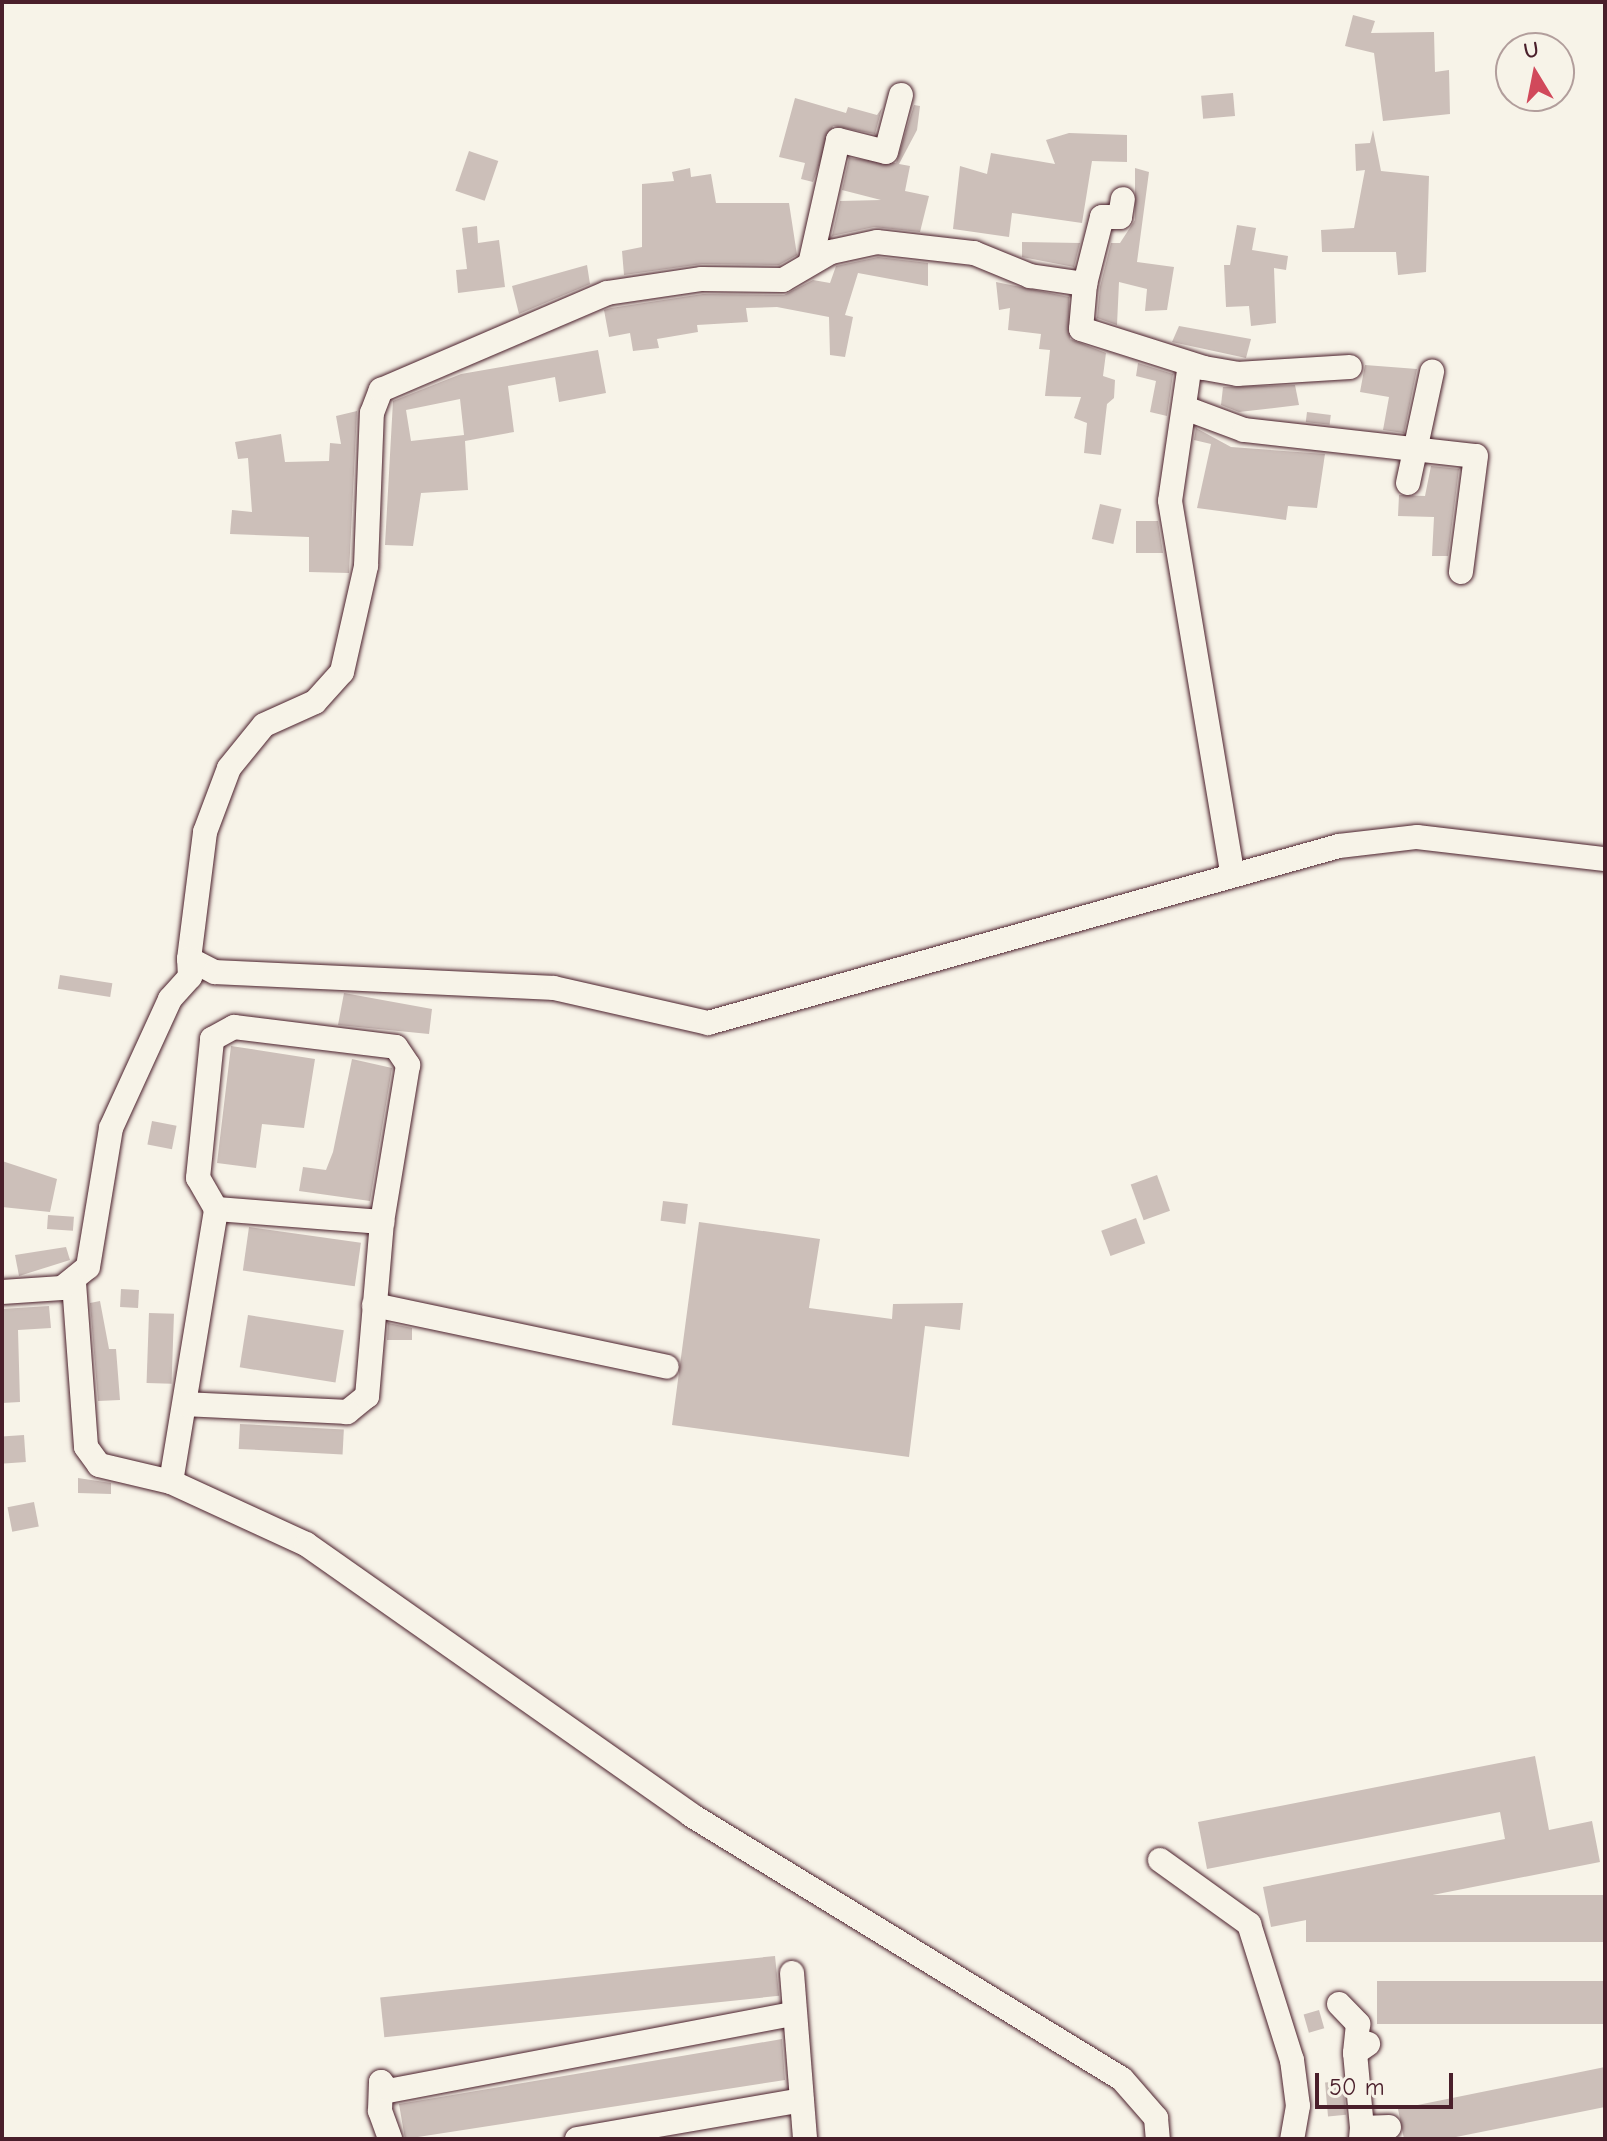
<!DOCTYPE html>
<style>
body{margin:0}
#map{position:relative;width:1607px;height:2141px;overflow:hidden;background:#f7f3e8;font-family:"Comic Neue",sans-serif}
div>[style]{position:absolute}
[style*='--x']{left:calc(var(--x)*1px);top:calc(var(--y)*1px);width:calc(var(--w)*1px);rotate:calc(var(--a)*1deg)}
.building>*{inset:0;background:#ccbfb9;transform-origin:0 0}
.roads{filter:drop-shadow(0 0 2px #4a1f2b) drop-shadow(0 0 2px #4a1f2b)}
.minor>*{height:24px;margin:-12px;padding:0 12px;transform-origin:12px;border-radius:12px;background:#f7f3e8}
span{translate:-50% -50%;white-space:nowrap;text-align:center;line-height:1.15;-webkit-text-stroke:7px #f7f3e8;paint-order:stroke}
.frame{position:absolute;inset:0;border:4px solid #4a1f2b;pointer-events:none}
.north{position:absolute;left:1495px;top:32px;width:80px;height:80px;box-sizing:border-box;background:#f7f3e8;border:2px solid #b29e9c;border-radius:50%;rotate:350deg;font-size:22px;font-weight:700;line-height:32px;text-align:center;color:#4a1f2b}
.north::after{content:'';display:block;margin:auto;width:28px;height:36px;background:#d1495b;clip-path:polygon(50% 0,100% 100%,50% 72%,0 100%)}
.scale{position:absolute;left:1315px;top:2073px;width:138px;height:36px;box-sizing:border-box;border:4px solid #4a1f2b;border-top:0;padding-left:10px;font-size:24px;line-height:28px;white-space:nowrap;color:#4a1f2b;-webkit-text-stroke:6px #f7f3e8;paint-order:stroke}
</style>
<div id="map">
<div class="building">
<i style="clip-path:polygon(1353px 15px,1375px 21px,1371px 33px,1434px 32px,1435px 72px,1449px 70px,1450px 114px,1383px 121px,1374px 53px,1345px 46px)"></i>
<i style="left:1233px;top:93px;width:23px;height:32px;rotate:85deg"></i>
<i style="clip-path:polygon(795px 98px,846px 113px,848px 107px,877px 115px,882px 108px,875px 134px,833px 126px,813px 182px,801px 179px,805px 163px,779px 157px)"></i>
<i style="clip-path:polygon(914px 105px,920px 106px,917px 130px,899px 164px,910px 166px,905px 191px,929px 196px,920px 232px,874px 227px,832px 236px,840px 201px,881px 200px,842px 190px,849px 158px,896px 163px)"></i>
<i style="clip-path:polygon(1373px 130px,1381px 171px,1429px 176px,1426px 272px,1398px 275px,1396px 252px,1322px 252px,1321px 230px,1354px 228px,1365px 170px,1356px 171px,1355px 144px,1370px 143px)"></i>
<i style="clip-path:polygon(1069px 133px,1127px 135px,1127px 162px,1092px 161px,1082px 223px,1012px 213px,1009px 237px,953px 229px,960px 166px,987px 174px,991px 153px,1055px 164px,1046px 140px)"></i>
<i style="left:469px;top:151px;width:31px;height:42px;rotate:19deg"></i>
<i style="clip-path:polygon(690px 168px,691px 177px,711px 174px,716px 203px,789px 203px,797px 255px,779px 265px,702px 264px,624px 275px,622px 251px,642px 247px,642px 184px,674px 181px,672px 172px)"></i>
<i style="clip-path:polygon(1135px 168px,1149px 172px,1137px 262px,1174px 267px,1167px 310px,1145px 311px,1147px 289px,1119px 282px,1117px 325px,1097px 318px,1100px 287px,1111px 243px,1120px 243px,1135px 220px)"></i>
<i style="clip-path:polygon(1237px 225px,1256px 228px,1252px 250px,1288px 256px,1286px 270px,1274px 268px,1276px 323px,1251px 326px,1249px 306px,1226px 307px,1224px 265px,1230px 265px)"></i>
<i style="clip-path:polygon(477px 226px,478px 243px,499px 240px,505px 287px,458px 293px,456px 270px,467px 269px,462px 228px)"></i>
<i style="clip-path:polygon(1022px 242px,1080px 243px,1074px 267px,1022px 257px)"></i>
<i style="clip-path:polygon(878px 257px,928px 263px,928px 286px,858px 273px,845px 315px,853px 317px,845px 357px,830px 355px,829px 317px,777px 307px,746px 308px,748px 322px,697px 325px,698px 332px,657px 339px,659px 348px,633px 351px,630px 333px,609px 337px,604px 310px,611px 308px,703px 294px,784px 295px,813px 280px,830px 283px,836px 266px)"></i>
<i style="clip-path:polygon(587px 265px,590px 284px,519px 314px,512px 286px)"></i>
<i style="clip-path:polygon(996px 282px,1069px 297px,1070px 339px,1106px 353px,1103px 376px,1115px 380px,1114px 398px,1107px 404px,1101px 455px,1084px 453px,1087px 423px,1074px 418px,1081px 397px,1045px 396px,1050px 350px,1039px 349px,1041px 334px,1008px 330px,1010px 308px,999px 310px)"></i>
<i style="clip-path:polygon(1179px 326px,1251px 339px,1246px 358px,1172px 342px)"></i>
<i style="clip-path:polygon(evenodd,598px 350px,606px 393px,559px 402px,555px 377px,508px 386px,514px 432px,465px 441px,468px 490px,421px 493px,413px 546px,385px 545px,393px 401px,461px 374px,598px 350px,460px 399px,464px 435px,411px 441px,406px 410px,460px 399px)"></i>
<i style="clip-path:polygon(1138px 363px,1173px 374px,1167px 416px,1150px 412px,1156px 381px,1136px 376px)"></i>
<i style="clip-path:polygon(1365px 365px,1417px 369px,1404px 433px,1383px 430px,1389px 397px,1360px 392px)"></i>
<i style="clip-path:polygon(1295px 385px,1299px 405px,1239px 412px,1221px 405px,1223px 387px)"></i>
<i style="clip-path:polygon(357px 411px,349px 573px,309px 572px,309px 537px,230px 534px,232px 510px,252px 512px,248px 458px,238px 459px,235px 442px,281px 434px,285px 462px,329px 461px,330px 443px,341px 444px,336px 416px)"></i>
<i style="left:1307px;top:412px;width:24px;height:10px;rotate:7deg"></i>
<i style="clip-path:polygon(1196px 428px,1231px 447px,1325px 454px,1317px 508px,1288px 506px,1286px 520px,1197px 508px,1211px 444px,1194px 440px)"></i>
<i style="clip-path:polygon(1431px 466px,1459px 469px,1448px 556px,1432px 556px,1434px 517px,1398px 516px,1399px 495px,1425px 496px)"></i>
<i style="left:1100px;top:504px;width:22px;height:36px;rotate:13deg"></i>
<i style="clip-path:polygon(1136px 521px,1158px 521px,1163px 553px,1136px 553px)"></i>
<i style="left:60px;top:975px;width:53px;height:14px;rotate:9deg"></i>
<i style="clip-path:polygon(344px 993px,432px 1009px,429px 1034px,338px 1025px)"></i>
<i style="clip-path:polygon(231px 1046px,315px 1059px,304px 1128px,262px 1124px,256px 1168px,217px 1163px)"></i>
<i style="clip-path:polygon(352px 1059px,392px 1068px,370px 1201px,299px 1191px,303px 1167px,326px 1170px,333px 1152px)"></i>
<i style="left:152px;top:1121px;width:25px;height:24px;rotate:11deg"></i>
<i style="clip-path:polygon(2px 1161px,57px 1179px,50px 1212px,2px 1207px)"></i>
<i style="left:1157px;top:1175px;width:38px;height:28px;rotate:70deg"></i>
<i style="left:663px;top:1201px;width:25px;height:20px;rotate:7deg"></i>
<i style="left:48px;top:1215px;width:26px;height:14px;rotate:4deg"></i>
<i style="left:1136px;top:1218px;width:27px;height:37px;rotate:70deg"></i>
<i style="clip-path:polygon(699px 1222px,820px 1239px,809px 1308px,892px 1319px,893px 1304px,963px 1303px,960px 1330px,925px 1326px,909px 1457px,672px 1425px)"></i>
<i style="left:249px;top:1227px;width:113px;height:44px;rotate:8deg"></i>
<i style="clip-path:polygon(66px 1247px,70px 1260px,19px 1276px,15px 1255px)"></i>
<i style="left:121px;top:1289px;width:18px;height:18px;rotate:3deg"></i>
<i style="clip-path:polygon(100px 1301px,109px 1349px,116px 1349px,120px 1400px,98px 1401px,90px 1303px)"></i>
<i style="clip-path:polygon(49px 1306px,51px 1328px,18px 1330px,20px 1402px,2px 1403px,2px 1309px)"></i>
<i style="left:149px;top:1313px;width:25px;height:70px;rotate:2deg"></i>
<i style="left:248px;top:1315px;width:97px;height:53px;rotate:9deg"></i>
<i style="clip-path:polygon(388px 1323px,412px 1328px,412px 1340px,387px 1340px)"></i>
<i style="left:240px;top:1424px;width:104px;height:25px;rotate:3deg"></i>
<i style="left:24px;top:1435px;width:27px;height:22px;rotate:86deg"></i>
<i style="clip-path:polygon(78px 1478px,111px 1483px,111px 1494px,78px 1493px)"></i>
<i style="left:34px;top:1502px;width:25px;height:27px;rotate:79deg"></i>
<i style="clip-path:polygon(1535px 1756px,1549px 1830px,1592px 1821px,1600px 1862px,1271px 1927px,1263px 1887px,1505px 1839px,1500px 1812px,1207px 1869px,1198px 1822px)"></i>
<i style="left:1605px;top:1895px;width:47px;height:299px;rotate:90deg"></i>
<i style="left:775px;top:1956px;width:40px;height:397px;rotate:84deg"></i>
<i style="left:1605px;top:1981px;width:43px;height:228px;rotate:90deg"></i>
<i style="left:1319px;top:2010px;width:19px;height:16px;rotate:74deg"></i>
<i style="clip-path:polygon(782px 2039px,785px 2080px,405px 2139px,399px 2104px)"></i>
<i style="clip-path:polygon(1605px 2067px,1605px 2107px,1446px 2139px,1404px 2139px,1398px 2109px)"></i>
<i style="left:1343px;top:2081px;width:34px;height:18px;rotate:85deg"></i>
</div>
<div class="roads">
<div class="minor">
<i style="--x:811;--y:260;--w:123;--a:-77.3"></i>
<i style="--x:838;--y:140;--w:49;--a:14"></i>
<i style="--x:886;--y:152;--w:59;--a:-75.3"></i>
<i style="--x:1085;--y:284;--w:69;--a:-75.8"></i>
<i style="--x:1102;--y:217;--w:18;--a:0"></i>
<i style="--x:1120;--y:217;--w:18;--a:-81"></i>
<i style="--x:1190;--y:364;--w:138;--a:98.3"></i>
<i style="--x:1170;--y:501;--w:377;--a:80.5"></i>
<i style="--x:1185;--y:408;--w:63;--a:20.4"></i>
<i style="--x:1244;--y:430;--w:233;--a:6.4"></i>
<i style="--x:1476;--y:456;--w:117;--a:97.4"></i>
<i style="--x:1408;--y:483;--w:114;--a:-77.8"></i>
<i style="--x:189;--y:959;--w:128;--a:-82.8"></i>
<i style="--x:205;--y:832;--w:68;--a:-69.4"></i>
<i style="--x:229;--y:768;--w:55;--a:-50.9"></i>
<i style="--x:264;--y:725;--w:56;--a:-24.3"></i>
<i style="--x:315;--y:702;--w:40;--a:-48"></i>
<i style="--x:342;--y:672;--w:109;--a:-77.2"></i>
<i style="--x:366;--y:566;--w:153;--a:-87.8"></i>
<i style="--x:372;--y:413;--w:25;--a:-69"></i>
<i style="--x:381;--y:390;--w:246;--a:-23.2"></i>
<i style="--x:607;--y:293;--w:96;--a:-8.4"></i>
<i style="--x:702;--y:279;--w:81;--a:0.7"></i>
<i style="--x:783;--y:280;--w:56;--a:-30.3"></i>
<i style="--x:831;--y:252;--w:47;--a:-12.3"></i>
<i style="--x:877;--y:242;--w:98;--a:6.5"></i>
<i style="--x:974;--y:253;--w:61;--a:22.3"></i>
<i style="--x:1030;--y:276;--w:56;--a:8.3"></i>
<i style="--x:1085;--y:284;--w:45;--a:95.1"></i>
<i style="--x:1081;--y:329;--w:129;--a:17.6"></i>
<i style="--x:1204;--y:368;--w:34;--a:10"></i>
<i style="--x:1237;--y:374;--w:113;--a:-3.5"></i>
<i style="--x:216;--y:1209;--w:167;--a:4.5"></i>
<i style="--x:74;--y:1283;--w:164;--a:85.8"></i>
<i style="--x:86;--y:1447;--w:22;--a:54"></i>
<i style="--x:99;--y:1465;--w:74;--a:13.3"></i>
<i style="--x:171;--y:1482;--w:149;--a:24.7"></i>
<i style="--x:306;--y:1544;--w:471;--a:35.1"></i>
<i style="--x:691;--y:1815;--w:505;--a:31.49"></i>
<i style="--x:1122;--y:2079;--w:52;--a:48.9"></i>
<i style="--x:1156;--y:2118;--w:21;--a:85"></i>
<i style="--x:2;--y:1292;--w:60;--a:-3.8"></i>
<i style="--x:62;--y:1288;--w:33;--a:-39"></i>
<i style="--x:88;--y:1267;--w:141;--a:-80.6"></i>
<i style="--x:111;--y:1128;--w:142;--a:-65.4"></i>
<i style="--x:170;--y:999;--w:30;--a:-48"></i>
<i style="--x:190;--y:977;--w:18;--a:-93"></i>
<i style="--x:189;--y:959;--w:29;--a:27"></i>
<i style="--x:215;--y:972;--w:339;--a:2.7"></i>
<i style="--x:554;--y:988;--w:158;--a:12.8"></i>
<i style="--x:708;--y:1023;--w:655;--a:-15.67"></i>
<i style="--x:1339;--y:846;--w:79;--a:-6.6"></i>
<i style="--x:1417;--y:837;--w:189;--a:6.7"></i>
<i style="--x:374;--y:1305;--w:299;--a:11.9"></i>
<i style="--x:171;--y:1482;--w:277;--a:-80.6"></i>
<i style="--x:216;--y:1209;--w:36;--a:-120"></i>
<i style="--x:198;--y:1178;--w:140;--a:-84.2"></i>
<i style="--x:212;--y:1039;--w:25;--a:-29"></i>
<i style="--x:234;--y:1027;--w:163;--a:7"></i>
<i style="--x:396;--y:1047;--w:22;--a:56"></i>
<i style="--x:408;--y:1065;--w:159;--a:99.4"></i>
<i style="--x:382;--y:1222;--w:175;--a:94.9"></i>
<i style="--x:367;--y:1396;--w:26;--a:141"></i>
<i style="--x:347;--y:1412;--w:162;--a:-177.2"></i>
<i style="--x:1160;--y:1860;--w:110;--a:35.7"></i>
<i style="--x:1249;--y:1924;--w:143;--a:72.5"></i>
<i style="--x:1292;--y:2060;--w:46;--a:82.6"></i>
<i style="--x:1298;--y:2106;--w:34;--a:100"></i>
<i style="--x:792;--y:1973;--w:167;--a:85.5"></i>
<i style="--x:1339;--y:2004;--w:28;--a:46"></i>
<i style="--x:1358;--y:2024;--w:29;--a:96"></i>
<i style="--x:381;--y:2082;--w:11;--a:52"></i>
<i style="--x:388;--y:2091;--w:414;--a:-10.8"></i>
<i style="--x:381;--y:2082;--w:29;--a:92"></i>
<i style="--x:380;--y:2111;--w:30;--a:70"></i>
<i style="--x:1362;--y:2128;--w:75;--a:-95.3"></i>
<i style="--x:1355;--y:2053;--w:16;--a:-35"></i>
<i style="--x:577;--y:2139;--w:228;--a:-9.8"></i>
<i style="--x:1361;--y:2139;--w:11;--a:-85"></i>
<i style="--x:1362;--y:2128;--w:27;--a:-2"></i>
</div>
</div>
<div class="frame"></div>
<div class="north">U</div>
<div class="scale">50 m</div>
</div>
